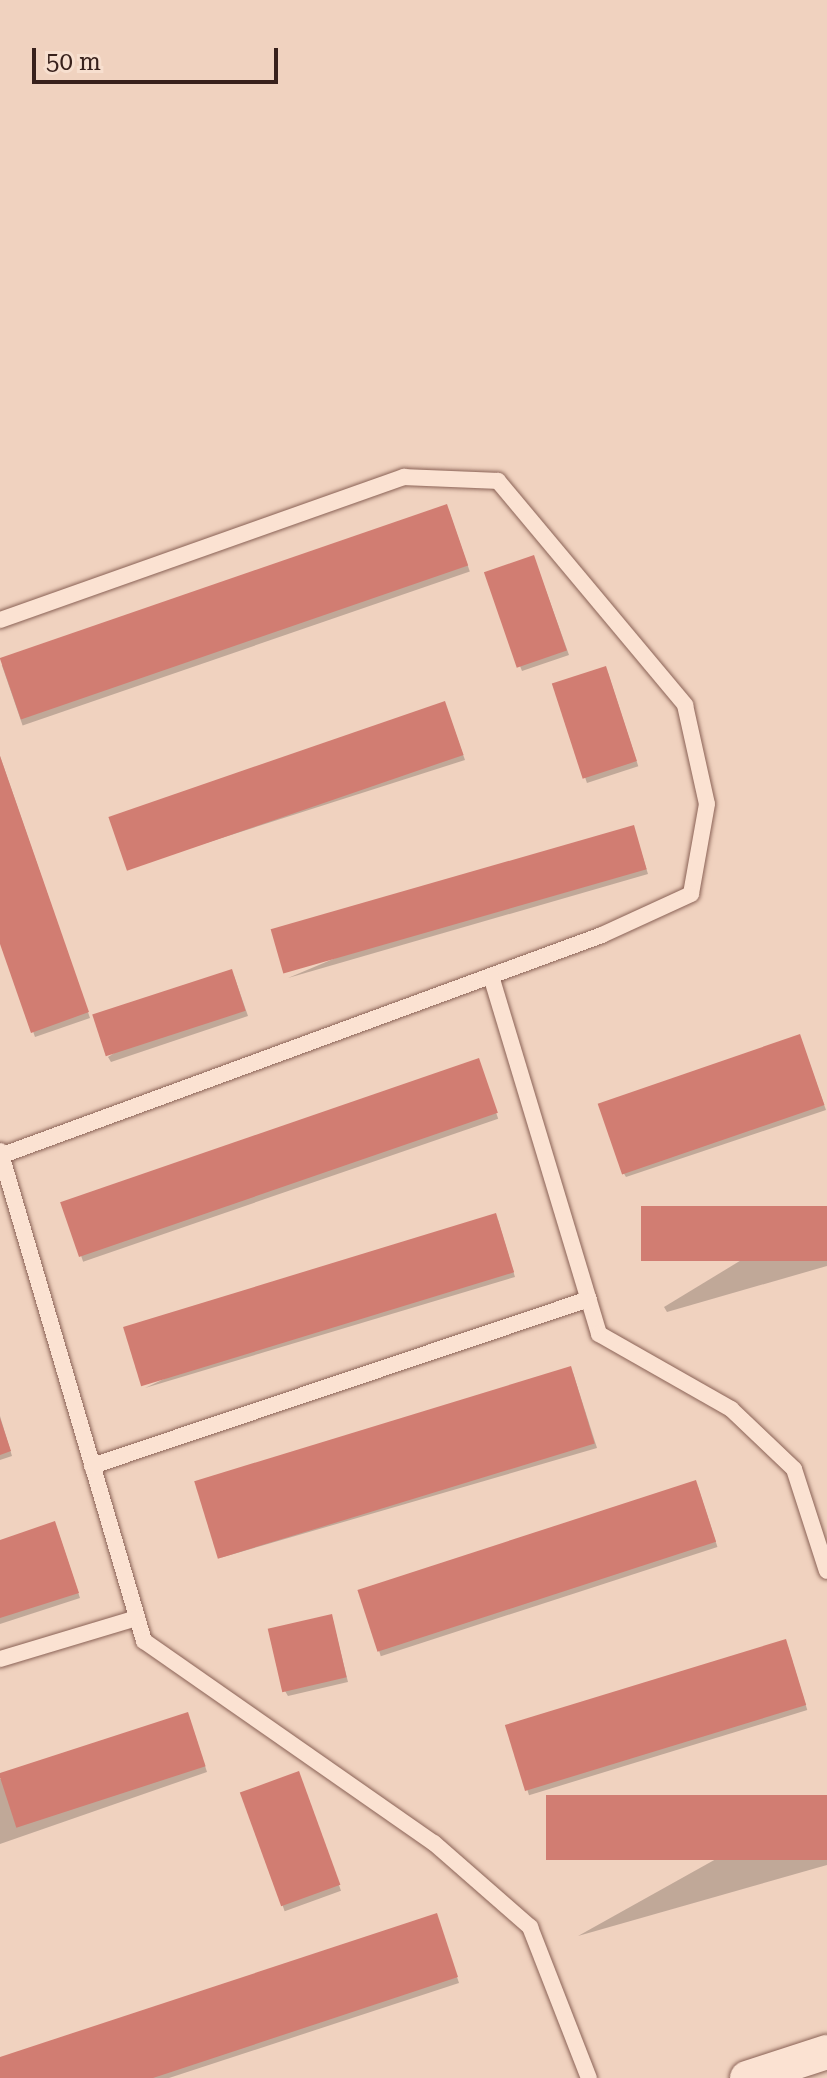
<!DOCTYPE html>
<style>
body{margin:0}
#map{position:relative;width:827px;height:2078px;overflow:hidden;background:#f0d2bf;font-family:"Roboto Serif",serif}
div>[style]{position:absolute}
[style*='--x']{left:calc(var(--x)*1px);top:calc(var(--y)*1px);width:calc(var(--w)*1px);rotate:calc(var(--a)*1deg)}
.shadow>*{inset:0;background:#0003;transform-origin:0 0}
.building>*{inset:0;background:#d17d72;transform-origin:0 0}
.roads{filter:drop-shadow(0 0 2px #8a6256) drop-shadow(0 0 2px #8a6256)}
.lane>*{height:16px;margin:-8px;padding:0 8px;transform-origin:8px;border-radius:8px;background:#fbe2d2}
.street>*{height:34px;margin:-17px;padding:0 17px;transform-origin:17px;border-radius:17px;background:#fbe2d2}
span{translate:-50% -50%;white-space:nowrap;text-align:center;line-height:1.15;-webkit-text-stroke:7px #f7dfcf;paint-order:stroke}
.scale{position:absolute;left:32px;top:48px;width:246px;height:36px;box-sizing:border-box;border:4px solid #38211c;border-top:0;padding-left:10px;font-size:24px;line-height:28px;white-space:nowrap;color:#38211c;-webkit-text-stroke:6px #f7dfcf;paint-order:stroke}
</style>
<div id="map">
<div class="shadow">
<i style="left:449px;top:511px;width:64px;height:473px;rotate:71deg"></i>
<i style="clip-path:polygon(536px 563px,569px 655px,522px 671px,520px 666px)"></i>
<i style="left:608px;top:673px;width:98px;height:54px;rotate:72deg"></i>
<i style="clip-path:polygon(447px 709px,465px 760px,128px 868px)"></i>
<i style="clip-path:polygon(0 756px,90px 1018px,35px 1037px,0 938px)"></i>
<i style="clip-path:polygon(635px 832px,648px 874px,288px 978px)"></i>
<i style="clip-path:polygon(234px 976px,248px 1016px,111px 1062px,108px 1057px)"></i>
<i style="clip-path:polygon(802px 1042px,826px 1110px,626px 1177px,623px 1172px)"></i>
<i style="left:479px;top:1063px;width:59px;height:439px;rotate:71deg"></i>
<i style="clip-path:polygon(827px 1208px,827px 1266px,667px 1312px,664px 1307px)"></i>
<i style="clip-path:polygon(498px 1220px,515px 1277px,145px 1388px)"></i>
<i style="clip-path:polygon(573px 1373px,597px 1448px,220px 1558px)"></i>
<i style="clip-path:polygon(0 1416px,12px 1456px,0 1460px)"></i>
<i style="left:698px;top:1487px;width:63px;height:354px;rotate:72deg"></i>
<i style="clip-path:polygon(57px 1529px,80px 1598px,0 1624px,0 1542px)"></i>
<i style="clip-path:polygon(333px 1621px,348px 1682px,288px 1696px,285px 1691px)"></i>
<i style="left:788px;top:1647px;width:66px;height:291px;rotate:73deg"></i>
<i style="clip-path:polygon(190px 1720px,207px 1772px,0 1844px,0 1779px)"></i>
<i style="left:300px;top:1778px;width:120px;height:60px;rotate:70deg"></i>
<i style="clip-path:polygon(827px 1797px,827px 1865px,578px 1936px)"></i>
<i style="clip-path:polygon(438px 1920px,459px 1983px,169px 2078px,0 2078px,0 2059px)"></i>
</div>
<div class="building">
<i style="left:447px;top:504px;width:65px;height:473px;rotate:71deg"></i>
<i style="left:534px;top:555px;width:101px;height:53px;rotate:71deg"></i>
<i style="left:606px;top:666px;width:100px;height:57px;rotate:72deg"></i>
<i style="left:445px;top:701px;width:57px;height:356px;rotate:71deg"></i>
<i style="clip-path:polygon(0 756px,89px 1012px,31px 1033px,0 944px)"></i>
<i style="left:634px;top:825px;width:46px;height:378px;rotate:74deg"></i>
<i style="left:232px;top:969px;width:44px;height:147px;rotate:72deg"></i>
<i style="left:800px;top:1034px;width:75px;height:214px;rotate:71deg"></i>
<i style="left:479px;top:1058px;width:58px;height:443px;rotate:71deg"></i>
<i style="left:827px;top:1206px;width:55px;height:186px;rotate:90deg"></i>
<i style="left:496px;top:1213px;width:62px;height:390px;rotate:73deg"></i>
<i style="left:571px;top:1366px;width:81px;height:394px;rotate:73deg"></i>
<i style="clip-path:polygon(0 1418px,11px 1451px,0 1455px)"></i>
<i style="left:696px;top:1480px;width:65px;height:356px;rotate:72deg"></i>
<i style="clip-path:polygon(55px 1521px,79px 1593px,0 1618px,0 1540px)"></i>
<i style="left:332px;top:1614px;width:65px;height:66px;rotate:77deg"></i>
<i style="left:786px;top:1639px;width:69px;height:294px;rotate:73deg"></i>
<i style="left:188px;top:1712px;width:57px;height:199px;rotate:72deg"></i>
<i style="left:299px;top:1771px;width:121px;height:63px;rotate:70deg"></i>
<i style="left:827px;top:1795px;width:65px;height:281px;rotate:90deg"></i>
<i style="clip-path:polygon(437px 1913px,458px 1977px,153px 2078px,0 2078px,0 2057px)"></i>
</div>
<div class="roads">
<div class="lane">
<i style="--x:0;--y:620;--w:429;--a:-19.5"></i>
<i style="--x:404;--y:477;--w:94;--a:2.4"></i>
<i style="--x:498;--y:481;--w:292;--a:50.1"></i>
<i style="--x:685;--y:705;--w:101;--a:77.5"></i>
<i style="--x:707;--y:804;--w:91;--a:100.1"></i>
<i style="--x:691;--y:894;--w:98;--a:155.3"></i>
<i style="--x:602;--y:935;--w:641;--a:159.84"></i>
<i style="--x:491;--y:976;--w:374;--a:73.2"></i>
<i style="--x:599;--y:1334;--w:152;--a:29.6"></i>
<i style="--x:731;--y:1409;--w:87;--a:43.6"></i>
<i style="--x:794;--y:1469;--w:107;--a:72.1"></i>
<i style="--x:0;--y:1151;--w:511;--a:73.62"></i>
<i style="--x:144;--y:1641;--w:353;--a:34.9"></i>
<i style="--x:434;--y:1843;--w:128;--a:41.2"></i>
<i style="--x:530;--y:1927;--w:162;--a:68.7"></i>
<i style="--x:92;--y:1466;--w:524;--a:-18.57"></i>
<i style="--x:0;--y:1659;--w:143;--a:-16.7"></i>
</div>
<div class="street">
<i style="--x:747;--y:2078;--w:84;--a:-18"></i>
</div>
</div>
<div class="scale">50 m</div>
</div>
